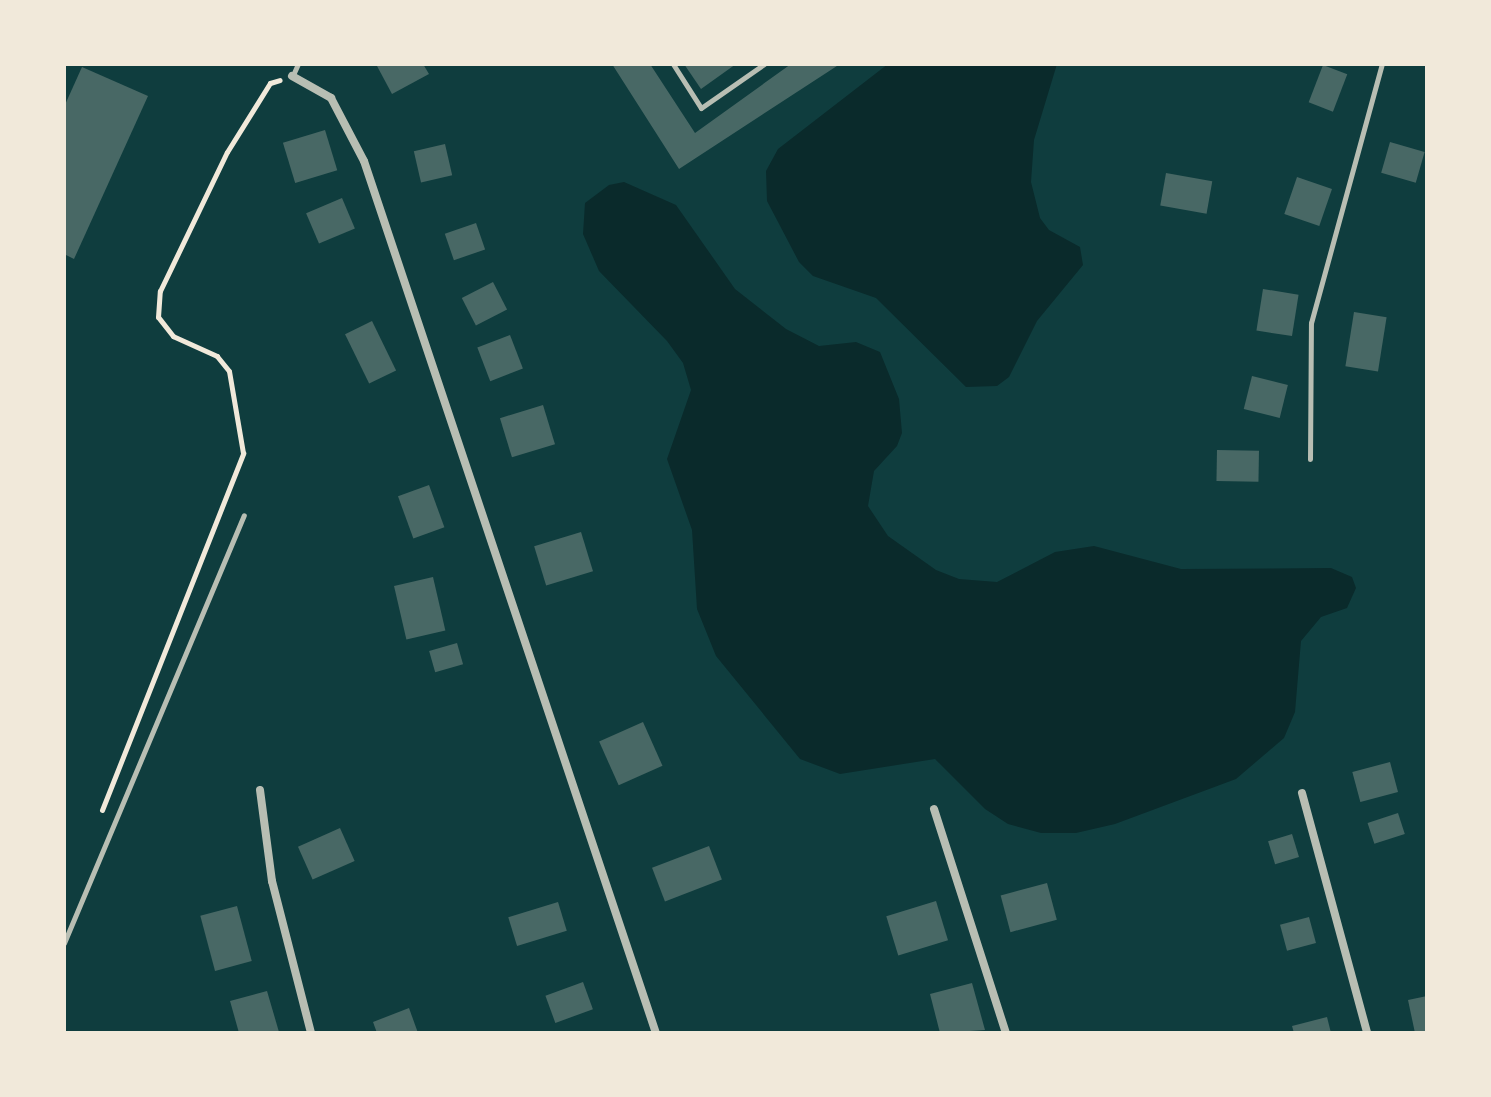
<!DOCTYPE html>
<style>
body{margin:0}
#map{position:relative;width:1491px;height:1097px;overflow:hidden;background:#0f3d3e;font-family:"DM Sans",sans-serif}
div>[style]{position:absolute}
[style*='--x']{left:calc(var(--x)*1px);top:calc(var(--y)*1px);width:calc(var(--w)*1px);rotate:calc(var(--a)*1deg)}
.water>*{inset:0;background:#0a2a2b}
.building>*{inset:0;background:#486865;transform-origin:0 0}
.path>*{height:5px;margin:-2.5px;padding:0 2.5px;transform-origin:2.5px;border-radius:2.5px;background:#f1e9da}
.service>*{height:5px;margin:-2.5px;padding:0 2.5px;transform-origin:2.5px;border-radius:2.5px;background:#b8beb3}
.minor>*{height:8px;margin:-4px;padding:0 4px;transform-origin:4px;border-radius:4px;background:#b8beb3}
span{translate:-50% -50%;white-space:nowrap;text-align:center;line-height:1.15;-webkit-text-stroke:8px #f1e9da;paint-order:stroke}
.frame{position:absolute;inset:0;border:66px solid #f1e9da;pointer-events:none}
</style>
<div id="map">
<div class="water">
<i style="clip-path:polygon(888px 64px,1057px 64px,1034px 140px,1031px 182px,1040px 218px,1049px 230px,1080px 247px,1083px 265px,1037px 321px,1009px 377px,997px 386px,966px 387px,876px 298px,813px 276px,799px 262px,767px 201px,766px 171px,778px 149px)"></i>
<i style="clip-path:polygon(624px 182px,676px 205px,735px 289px,786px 329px,819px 346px,856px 342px,880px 352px,899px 399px,902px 433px,897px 446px,874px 471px,868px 506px,888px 536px,936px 570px,959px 579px,997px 582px,1055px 552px,1094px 546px,1181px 569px,1331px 568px,1352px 577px,1356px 588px,1347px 608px,1321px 617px,1301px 641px,1295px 712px,1284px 738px,1236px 779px,1115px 824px,1076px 833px,1041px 833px,1008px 824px,985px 809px,935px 759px,840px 774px,800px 759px,716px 656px,697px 609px,692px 530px,667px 459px,691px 390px,683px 363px,667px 341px,599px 271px,583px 234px,585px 203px,609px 185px)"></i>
</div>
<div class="building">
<i style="clip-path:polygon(381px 64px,423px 64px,429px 74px,392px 94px,377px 66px)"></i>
<i style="clip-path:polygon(612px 64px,650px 64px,695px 133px,791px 64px,840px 64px,679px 169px)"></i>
<i style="clip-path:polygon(684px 64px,736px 64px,701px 89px)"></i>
<i style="left:1323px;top:65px;width:26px;height:40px;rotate:21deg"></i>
<i style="clip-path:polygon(82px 67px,148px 96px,74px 259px,64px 254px,64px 107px)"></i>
<i style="left:325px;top:130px;width:42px;height:44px;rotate:73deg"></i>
<i style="left:1390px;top:142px;width:36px;height:32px;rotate:16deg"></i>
<i style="left:445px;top:144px;width:32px;height:32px;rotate:77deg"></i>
<i style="left:1166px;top:173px;width:47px;height:33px;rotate:10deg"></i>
<i style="left:1297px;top:177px;width:37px;height:39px;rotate:19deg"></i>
<i style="left:342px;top:198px;width:33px;height:39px;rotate:67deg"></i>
<i style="left:476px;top:223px;width:28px;height:33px;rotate:71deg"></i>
<i style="left:493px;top:282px;width:31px;height:35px;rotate:63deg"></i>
<i style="left:1263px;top:289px;width:36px;height:42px;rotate:9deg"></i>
<i style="left:1354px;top:312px;width:33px;height:55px;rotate:9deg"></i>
<i style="left:372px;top:321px;width:55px;height:30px;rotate:64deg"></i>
<i style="left:510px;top:335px;width:36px;height:35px;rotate:69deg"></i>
<i style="left:1252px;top:376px;width:37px;height:34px;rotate:14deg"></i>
<i style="left:543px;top:405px;width:41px;height:45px;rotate:73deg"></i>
<i style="left:1217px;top:450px;width:42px;height:31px;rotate:1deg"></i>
<i style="left:429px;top:485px;width:45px;height:33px;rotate:70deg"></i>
<i style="left:581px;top:532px;width:41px;height:49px;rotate:73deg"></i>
<i style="left:433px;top:577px;width:55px;height:40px;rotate:77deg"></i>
<i style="left:457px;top:643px;width:22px;height:29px;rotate:74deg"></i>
<i style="left:643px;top:722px;width:48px;height:48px;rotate:66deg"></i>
<i style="left:1390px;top:762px;width:31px;height:39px;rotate:75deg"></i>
<i style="left:1398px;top:813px;width:22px;height:32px;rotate:72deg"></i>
<i style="left:340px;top:828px;width:36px;height:46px;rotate:66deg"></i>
<i style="left:1292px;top:834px;width:24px;height:25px;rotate:73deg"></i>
<i style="left:709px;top:846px;width:36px;height:61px;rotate:69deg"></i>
<i style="left:1047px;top:883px;width:38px;height:48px;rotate:75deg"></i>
<i style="left:936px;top:901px;width:41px;height:52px;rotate:73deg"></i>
<i style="left:558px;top:902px;width:30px;height:52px;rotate:73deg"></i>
<i style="left:237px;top:906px;width:57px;height:38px;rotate:75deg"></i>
<i style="left:1309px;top:917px;width:27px;height:30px;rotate:75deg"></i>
<i style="left:583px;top:982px;width:29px;height:40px;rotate:70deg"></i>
<i style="clip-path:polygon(972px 983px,985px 1030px,940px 1033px,930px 994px)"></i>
<i style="clip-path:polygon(267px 991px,279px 1032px,239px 1033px,230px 1001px)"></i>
<i style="clip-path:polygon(1427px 996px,1427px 1033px,1415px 1033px,1408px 1000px)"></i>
<i style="clip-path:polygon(409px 1008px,418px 1033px,377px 1033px,373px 1022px)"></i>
<i style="clip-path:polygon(1327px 1017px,1331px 1033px,1294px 1033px,1292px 1026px)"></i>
</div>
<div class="path">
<i style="--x:102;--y:810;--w:384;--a:-68.4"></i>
<i style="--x:243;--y:453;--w:83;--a:-99.7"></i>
<i style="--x:229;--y:371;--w:19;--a:-129"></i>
<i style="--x:217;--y:356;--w:48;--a:-155.6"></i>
<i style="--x:173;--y:336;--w:24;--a:-128"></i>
<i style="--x:158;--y:317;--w:26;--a:-86"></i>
<i style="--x:160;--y:291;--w:154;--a:-64.3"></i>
<i style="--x:227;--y:152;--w:81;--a:-58.1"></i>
<i style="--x:270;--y:83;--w:10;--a:-17"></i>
</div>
<div class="service">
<i style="--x:673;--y:64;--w:52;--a:57.5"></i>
<i style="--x:701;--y:108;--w:77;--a:-34.9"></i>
<i style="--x:293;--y:75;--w:12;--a:-66"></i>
<i style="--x:1310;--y:459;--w:136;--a:-89.6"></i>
<i style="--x:1311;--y:323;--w:269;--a:-74.7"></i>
<i style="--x:64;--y:943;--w:464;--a:-67.2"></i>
</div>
<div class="minor">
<i style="--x:292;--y:76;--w:45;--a:29.4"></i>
<i style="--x:331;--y:98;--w:71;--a:62.4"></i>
<i style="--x:364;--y:161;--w:920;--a:71.49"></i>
<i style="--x:260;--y:790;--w:92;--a:82.5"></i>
<i style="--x:272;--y:881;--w:157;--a:75.6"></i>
<i style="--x:1302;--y:793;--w:249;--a:74.8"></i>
<i style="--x:934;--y:809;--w:235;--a:72.2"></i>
</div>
<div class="frame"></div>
</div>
